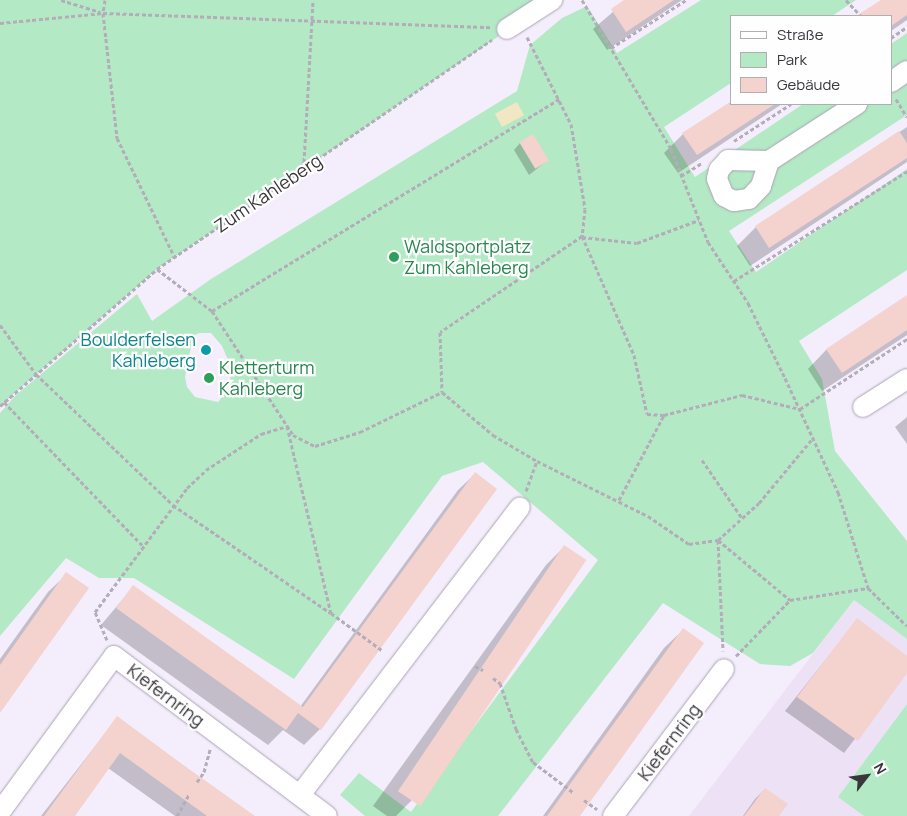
<!DOCTYPE html>
<meta charset="utf-8">
<style>
body{margin:0}
#map{position:relative;width:907px;height:816px;overflow:hidden;background:#f4edfc;font-family:Manrope,sans-serif}
div>[style]{position:absolute}
[style*='--x']{left:calc(var(--x)*1px);top:calc(var(--y)*1px);width:calc(var(--w)*1px);rotate:calc(var(--a)*1deg)}
.education>*{inset:0;background:#ede1f6}
.green>*{inset:0;background:#b4e9c5}
.sand>*{inset:0;background:#f1e7c2;transform-origin:0 0}
.shadow>*{inset:0;background:#0003}
.building>*{inset:0;background:#f4d2ce;transform-origin:0 0}
.path>*{height:3px;margin-top:-1.5px;transform-origin:0;background:repeating-linear-gradient(90deg,#b3adb9 0 4px,transparent 0 6.5px)}
.roads{filter:drop-shadow(0 0 1px #aaa4b2) drop-shadow(0 0 1px #aaa4b2)}
.minor>*{height:20px;margin:-10px;padding:0 10px;transform-origin:10px;border-radius:10px;background:#fff}
.dots>*{width:14px;height:14px;translate:-50% -50%;box-sizing:border-box;border:2px solid #fefefe;border-radius:50%}
span{translate:-50% -50%;white-space:nowrap;text-align:center;line-height:1.15;-webkit-text-stroke:4.5px #fefefe;paint-order:stroke}
.street-label{font-size:18px;color:#39363c}
.leisure-label{font-size:18px;color:#27864d}
.left{translate:0 -50%;text-align:left}
.culture-label{font-size:18px;color:#0d838f}
.right{translate:-100% -50%;text-align:right}
.legend{position:absolute;left:730px;top:15px;width:162px;height:90px;box-sizing:border-box;background:#fefefe;border:1px solid #afaeb0;margin:0;padding:6px 9px;list-style:none;font-size:15px;color:#39363c}
.legend li{display:flex;align-items:center;gap:10px;height:25px}
.legend b{width:25px;border:1px solid #afaeb0}
.north{position:absolute;left:842px;top:751px;width:50px;height:50px;-webkit-text-stroke:4px #fefefe;paint-order:stroke;rotate:60deg;font-size:14px;font-weight:700;line-height:20px;text-align:center;color:#39363c}
.north::after{content:'';display:block;margin:auto;width:18px;height:22px;background:#39363c;clip-path:polygon(50% 0,100% 100%,50% 72%,0 100%)}
</style>
<div id="map">
<div class="education">
<i style="clip-path:polygon(854px 600px,907px 639px,907px 704px,839px 797px,864px 816px,689px 816px)"></i>
</div>
<div class="green">
<i style="clip-path:polygon(0 0,552px 0,157px 269px,0 406px)"></i>
<i style="clip-path:polygon(evenodd,701px 0,856px 0,832px 16px,731px 16px,731px 83px,664px 127px,695px 177px,803px 104px,891px 104px,891px 44px,907px 33px,907px 115px,729px 231px,756px 272px,907px 169px,907px 270px,799px 341px,822px 379px,835px 451px,907px 541px,907px 639px,854px 600px,813px 653px,790px 666px,760px 664px,663px 603px,498px 816px,365px 816px,340px 795px,359px 773px,411px 812px,598px 560px,483px 462px,442px 476px,294px 679px,134px 578px,99px 578px,66px 558px,0 636px,0 413px,15px 396px,137px 294px,152px 321px,211px 279px,517px 91px,530px 45px,562px 18px,587px 6px,617px 53px,701px 0,199px 333px,211px 333px,222px 346px,229px 362px,231px 386px,218px 402px,195px 397px,187px 387px,185px 377px,193px 336px,199px 333px)"></i>
<i style="clip-path:polygon(907px 704px,907px 816px,864px 816px,838px 797px)"></i>
</div>
<div class="sand">
<i style="left:517px;top:102px;width:15px;height:25px;rotate:62deg"></i>
</div>
<div class="shadow">
<i style="clip-path:polygon(627px 0,682px 0,607px 50px,593px 29px)"></i>
<i style="clip-path:polygon(884px 0,907px 0,907px 20px,891px 31px,891px 16px,860px 16px)"></i>
<i style="clip-path:polygon(731px 102px,782px 104px,678px 173px,664px 153px,683px 134px)"></i>
<i style="clip-path:polygon(907px 127px,907px 162px,750px 266px,737px 246px,756px 227px)"></i>
<i style="clip-path:polygon(520px 143px,548px 160px,529px 175px,514px 150px)"></i>
<i style="clip-path:polygon(907px 296px,907px 335px,822px 391px,808px 369px,826px 350px)"></i>
<i style="clip-path:polygon(907px 417px,907px 444px,895px 427px)"></i>
<i style="clip-path:polygon(475px 474px,320px 729px,304px 745px,283px 730px,268px 745px,101px 625px,133px 587px,300px 707px,458px 490px)"></i>
<i style="clip-path:polygon(564px 547px,411px 801px,396px 816px,387px 816px,373px 806px,546px 565px)"></i>
<i style="clip-path:polygon(67px 574px,0 711px,0 659px,48px 592px)"></i>
<i style="clip-path:polygon(857px 620px,907px 658px,907px 671px,844px 753px,785px 711px)"></i>
<i style="clip-path:polygon(683px 630px,578px 816px,543px 816px,664px 648px)"></i>
<i style="clip-path:polygon(117px 718px,254px 816px,175px 816px,108px 768px,73px 816px,41px 816px)"></i>
<i style="clip-path:polygon(765px 789px,778px 816px,743px 816px,755px 799px)"></i>
</div>
<div class="building">
<i style="clip-path:polygon(624px 0,674px 0,626px 32px,611px 9px)"></i>
<i style="clip-path:polygon(881px 0,907px 0,907px 15px,891px 26px,891px 16px,856px 16px)"></i>
<i style="clip-path:polygon(727px 104px,775px 104px,697px 155px,682px 133px)"></i>
<i style="clip-path:polygon(899px 131px,907px 143px,907px 158px,769px 248px,755px 226px)"></i>
<i style="left:533px;top:134px;width:31px;height:16px;rotate:59deg"></i>
<i style="clip-path:polygon(907px 295px,907px 330px,842px 373px,826px 349px)"></i>
<i style="clip-path:polygon(475px 472px,497px 489px,321px 730px,298px 713px,286px 730px,116px 608px,133px 585px,303px 707px)"></i>
<i style="left:564px;top:545px;width:27px;height:297px;rotate:34deg"></i>
<i style="clip-path:polygon(66px 572px,89px 588px,0 713px,0 665px)"></i>
<i style="clip-path:polygon(857px 618px,907px 656px,907px 673px,858px 741px,797px 697px)"></i>
<i style="clip-path:polygon(683px 628px,704px 643px,608px 777px,580px 816px,547px 816px)"></i>
<i style="clip-path:polygon(117px 716px,190px 770px,255px 816px,207px 816px,120px 753px,75px 816px,44px 816px)"></i>
<i style="clip-path:polygon(765px 788px,788px 804px,779px 816px,744px 816px)"></i>
</div>
<div class="path">
<i style="--x:61;--y:0;--w:41;--a:17.1"></i>
<i style="--x:105;--y:0;--w:13;--a:99"></i>
<i style="--x:103;--y:13;--w:126;--a:83.6"></i>
<i style="--x:117;--y:138;--w:131;--a:64.2"></i>
<i style="--x:582;--y:0;--w:174;--a:59.1"></i>
<i style="--x:671;--y:149;--w:100;--a:68.3"></i>
<i style="--x:708;--y:242;--w:73;--a:56.7"></i>
<i style="--x:748;--y:303;--w:84;--a:63.7"></i>
<i style="--x:785;--y:378;--w:126;--a:65.1"></i>
<i style="--x:838;--y:492;--w:101;--a:72.6"></i>
<i style="--x:868;--y:588;--w:54;--a:44.3"></i>
<i style="--x:846;--y:0;--w:22;--a:47"></i>
<i style="--x:0;--y:23;--w:103;--a:-5.5"></i>
<i style="--x:103;--y:13;--w:388;--a:2.1"></i>
<i style="--x:527;--y:37;--w:97;--a:63.2"></i>
<i style="--x:571;--y:124;--w:86;--a:80.6"></i>
<i style="--x:585;--y:209;--w:27;--a:96"></i>
<i style="--x:582;--y:236;--w:171;--a:145.9"></i>
<i style="--x:440;--y:332;--w:60;--a:88.1"></i>
<i style="--x:442;--y:392;--w:67;--a:40.1"></i>
<i style="--x:493;--y:435;--w:51;--a:30.6"></i>
<i style="--x:537;--y:461;--w:124;--a:26.4"></i>
<i style="--x:648;--y:516;--w:50;--a:34.3"></i>
<i style="--x:689;--y:544;--w:29;--a:-8"></i>
<i style="--x:718;--y:540;--w:55;--a:-42.1"></i>
<i style="--x:759;--y:503;--w:85;--a:-50.3"></i>
<i style="--x:891;--y:38;--w:19;--a:-35"></i>
<i style="--x:611;--y:48;--w:89;--a:-32.6"></i>
<i style="--x:896;--y:99;--w:21;--a:59"></i>
<i style="--x:734;--y:141;--w:68;--a:-33"></i>
<i style="--x:300;--y:171;--w:10;--a:-66"></i>
<i style="--x:304;--y:162;--w:162;--a:-86.8"></i>
<i style="--x:681;--y:176;--w:25;--a:-32"></i>
<i style="--x:582;--y:236;--w:130;--a:66.4"></i>
<i style="--x:634;--y:355;--w:60;--a:77.6"></i>
<i style="--x:647;--y:414;--w:17;--a:3"></i>
<i style="--x:664;--y:415;--w:81;--a:-14.4"></i>
<i style="--x:742;--y:395;--w:60;--a:13.6"></i>
<i style="--x:800;--y:409;--w:128;--a:-33.2"></i>
<i style="--x:582;--y:237;--w:55;--a:6.2"></i>
<i style="--x:637;--y:243;--w:66;--a:-20.4"></i>
<i style="--x:157;--y:269;--w:69;--a:37.4"></i>
<i style="--x:212;--y:311;--w:148;--a:56.8"></i>
<i style="--x:293;--y:435;--w:25;--a:27"></i>
<i style="--x:315;--y:446;--w:47;--a:-17.3"></i>
<i style="--x:360;--y:432;--w:91;--a:-26"></i>
<i style="--x:734;--y:281;--w:205;--a:-32.4"></i>
<i style="--x:212;--y:311;--w:407;--a:-31.4"></i>
<i style="--x:0;--y:325;--w:61;--a:53.7"></i>
<i style="--x:36;--y:374;--w:190;--a:43.7"></i>
<i style="--x:173;--y:505;--w:191;--a:34.4"></i>
<i style="--x:4;--y:402;--w:200;--a:46"></i>
<i style="--x:0;--y:406;--w:208;--a:-41.1"></i>
<i style="--x:157;--y:269;--w:406;--a:-34.4"></i>
<i style="--x:702;--y:460;--w:70;--a:55.4"></i>
<i style="--x:526;--y:491;--w:32;--a:-70"></i>
<i style="--x:619;--y:500;--w:96;--a:-62.1"></i>
<i style="--x:718;--y:540;--w:111;--a:87.4"></i>
<i style="--x:718;--y:540;--w:94;--a:39.8"></i>
<i style="--x:107;--y:640;--w:30;--a:-113"></i>
<i style="--x:95;--y:612;--w:154;--a:-53.4"></i>
<i style="--x:187;--y:488;--w:26;--a:-43"></i>
<i style="--x:206;--y:470;--w:66;--a:-33.2"></i>
<i style="--x:261;--y:434;--w:27;--a:-17"></i>
<i style="--x:287;--y:426;--w:192;--a:76.8"></i>
<i style="--x:331;--y:613;--w:64;--a:36.2"></i>
<i style="--x:736;--y:656;--w:78;--a:-46"></i>
<i style="--x:790;--y:600;--w:79;--a:-8.7"></i>
<i style="--x:475;--y:666;--w:9;--a:27"></i>
<i style="--x:493;--y:678;--w:9;--a:36"></i>
<i style="--x:500;--y:683;--w:49;--a:70.8"></i>
<i style="--x:516;--y:729;--w:37;--a:63"></i>
<i style="--x:533;--y:762;--w:51;--a:37.1"></i>
<i style="--x:197;--y:782;--w:12;--a:-55"></i>
<i style="--x:204;--y:772;--w:24;--a:-75"></i>
<i style="--x:584;--y:800;--w:16;--a:35"></i>
<i style="--x:177;--y:816;--w:25;--a:-61"></i>
</div>
<div class="roads">
<div class="minor">
<i style="--x:507;--y:29;--w:54;--a:-32.8"></i>
<i style="--x:891;--y:82;--w:19;--a:-35"></i>
<i style="--x:769;--y:161;--w:41;--a:-178.6"></i>
<i style="--x:728;--y:160;--w:13;--a:132"></i>
<i style="--x:719;--y:170;--w:9;--a:103"></i>
<i style="--x:717;--y:179;--w:18;--a:68"></i>
<i style="--x:724;--y:196;--w:11;--a:27"></i>
<i style="--x:734;--y:201;--w:15;--a:-8"></i>
<i style="--x:749;--y:199;--w:18;--a:-47"></i>
<i style="--x:761;--y:186;--w:26;--a:-72"></i>
<i style="--x:769;--y:161;--w:105;--a:-32.9"></i>
<i style="--x:863;--y:407;--w:52;--a:-32.5"></i>
<i style="--x:300;--y:795;--w:362;--a:-52.6"></i>
<i style="--x:0;--y:812;--w:193;--a:-53.8"></i>
<i style="--x:114;--y:656;--w:266;--a:36.9"></i>
<i style="--x:613;--y:816;--w:184;--a:-52.9"></i>
</div>
</div>
<div class="dots">
<i style="left:394px;top:257px;background:#2e9e5b"></i>
<i style="left:206px;top:350px;background:#0f9aa8"></i>
<i style="left:209px;top:378px;background:#2e9e5b"></i>
</div>
<div class="street-label">
<span style="left:268px;top:193px;rotate:-34deg">Zum Kahleberg</span>
<span style="left:166px;top:695px;rotate:37deg">Kiefernring</span>
<span style="left:669px;top:742px;rotate:-53deg">Kiefernring</span>
</div>
<div class="leisure-label">
<span class="left" style="left:404px;top:257px">Waldsportplatz<br>Zum Kahleberg</span>
<span class="left" style="left:219px;top:378px">Kletterturm<br>Kahleberg</span>
</div>
<div class="culture-label">
<span class="right" style="left:196px;top:350px">Boulderfelsen<br>Kahleberg</span>
</div>
<ul class="legend">
<li><b style="height:6px;background:#fff"></b>Straße</li>
<li><b style="height:14px;background:#b4e9c5"></b>Park</li>
<li><b style="height:14px;background:#f4d2ce"></b>Gebäude</li>
</ul>
<div class="north">N</div>
</div>
